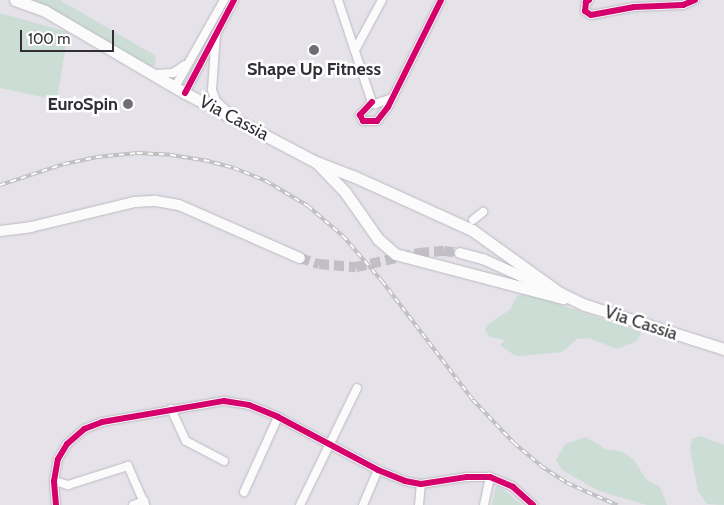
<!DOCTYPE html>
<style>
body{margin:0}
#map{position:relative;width:724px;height:505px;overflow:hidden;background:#e6e2ea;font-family:Cabin,sans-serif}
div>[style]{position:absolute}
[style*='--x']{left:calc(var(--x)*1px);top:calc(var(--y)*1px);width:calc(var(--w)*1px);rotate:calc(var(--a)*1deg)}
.green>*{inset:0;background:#ccddd6}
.secondary-tunnel>*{height:10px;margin-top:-5px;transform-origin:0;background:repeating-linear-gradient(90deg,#c2bec6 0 10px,transparent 0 15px)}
.roads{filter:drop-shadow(0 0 1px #bcb9c0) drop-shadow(0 0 1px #bcb9c0)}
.minor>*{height:8px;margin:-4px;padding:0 4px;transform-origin:4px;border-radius:4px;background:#fbfbfc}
.secondary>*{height:10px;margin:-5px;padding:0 5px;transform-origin:5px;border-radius:5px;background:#fbfbfc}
.primary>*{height:11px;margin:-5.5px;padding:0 5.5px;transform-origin:5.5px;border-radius:5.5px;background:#fbfbfc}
.rail>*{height:4px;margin-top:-2px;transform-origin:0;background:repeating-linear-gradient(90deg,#fff 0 5.5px,#bfbec0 0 11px);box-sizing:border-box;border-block:1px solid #bfbec0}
.cycleway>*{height:6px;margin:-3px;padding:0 3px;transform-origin:3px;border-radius:3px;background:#d6006c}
.dots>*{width:14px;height:14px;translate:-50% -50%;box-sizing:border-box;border:2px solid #fff;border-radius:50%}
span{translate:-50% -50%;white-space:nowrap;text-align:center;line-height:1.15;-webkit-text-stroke:5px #fff;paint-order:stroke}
.poi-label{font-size:18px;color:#312e34;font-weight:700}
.right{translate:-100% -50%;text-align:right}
.street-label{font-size:18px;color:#312e34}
.scale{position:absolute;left:20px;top:30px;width:94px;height:22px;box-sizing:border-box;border:2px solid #312e34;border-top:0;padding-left:6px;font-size:15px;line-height:18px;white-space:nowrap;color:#312e34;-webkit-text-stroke:4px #fff;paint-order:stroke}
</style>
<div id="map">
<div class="green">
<i style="clip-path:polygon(28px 0,60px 0,156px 56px,155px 66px,146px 68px)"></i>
<i style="clip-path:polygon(0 13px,68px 32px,57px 100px,0 88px)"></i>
<i style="clip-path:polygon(524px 294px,532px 295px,641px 332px,637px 341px,617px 349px,589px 338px,577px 339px,562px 352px,521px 356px,514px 355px,500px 345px,505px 340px,490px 337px,485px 330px,488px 324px,510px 310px,517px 296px)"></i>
<i style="clip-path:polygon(701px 436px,724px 445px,724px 505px,707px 504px,698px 491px,690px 449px,692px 439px)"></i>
<i style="clip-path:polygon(586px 437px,607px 450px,621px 451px,633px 459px,646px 479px,660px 487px,667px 505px,647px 505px,599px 491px,562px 470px,556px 460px,565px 444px)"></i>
<i style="clip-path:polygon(496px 486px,500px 487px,522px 505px,492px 505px)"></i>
</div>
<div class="secondary-tunnel">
<i style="--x:300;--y:258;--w:20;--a:18"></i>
<i style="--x:319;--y:264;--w:37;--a:5"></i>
<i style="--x:356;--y:267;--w:65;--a:-12.5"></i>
<i style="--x:419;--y:253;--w:25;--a:-5"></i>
<i style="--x:444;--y:251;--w:16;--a:7"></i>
</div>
<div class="roads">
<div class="minor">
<i style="--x:338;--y:0;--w:108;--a:71.6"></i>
<i style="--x:589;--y:0;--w:4;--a:146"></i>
<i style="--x:586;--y:2;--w:9;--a:96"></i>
<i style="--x:585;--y:11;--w:7;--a:34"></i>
<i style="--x:591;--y:15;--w:44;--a:-10.5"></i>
<i style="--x:634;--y:7;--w:49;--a:-2.3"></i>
<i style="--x:683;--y:5;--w:13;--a:-23"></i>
<i style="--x:216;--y:34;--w:56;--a:94.1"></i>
<i style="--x:212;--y:90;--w:12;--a:70"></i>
<i style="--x:216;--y:101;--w:15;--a:42"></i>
<i style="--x:355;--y:50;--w:57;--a:-61.6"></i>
<i style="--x:156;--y:74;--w:17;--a:-3"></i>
<i style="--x:173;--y:73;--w:14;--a:-34"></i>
<i style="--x:175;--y:87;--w:100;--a:-60.6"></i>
<i style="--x:185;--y:93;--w:105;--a:-62.2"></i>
<i style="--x:372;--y:102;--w:18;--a:133"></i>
<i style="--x:360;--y:115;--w:7;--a:63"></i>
<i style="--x:363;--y:121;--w:14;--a:0"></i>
<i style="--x:377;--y:121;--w:18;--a:-52"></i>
<i style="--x:388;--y:107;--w:119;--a:-63.6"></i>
<i style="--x:372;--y:102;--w:4;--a:34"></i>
<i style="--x:375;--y:104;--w:18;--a:-19"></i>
<i style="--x:473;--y:220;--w:13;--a:-39"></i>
<i style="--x:171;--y:409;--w:35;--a:65"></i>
<i style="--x:186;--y:441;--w:43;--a:27.8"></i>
<i style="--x:54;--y:481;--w:15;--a:16"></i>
<i style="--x:68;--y:485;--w:63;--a:-17.6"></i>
<i style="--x:128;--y:466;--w:43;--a:66.4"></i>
<i style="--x:244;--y:492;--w:82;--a:-65.6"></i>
<i style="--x:56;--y:505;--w:24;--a:-95"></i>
<i style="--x:54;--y:481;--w:22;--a:-80"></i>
<i style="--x:58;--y:459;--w:17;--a:-59"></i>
<i style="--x:67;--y:444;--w:23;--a:-41"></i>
<i style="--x:84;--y:429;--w:19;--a:-21"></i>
<i style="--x:102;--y:422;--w:124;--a:-9.8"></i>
<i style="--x:224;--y:401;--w:25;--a:9"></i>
<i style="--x:249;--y:405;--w:31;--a:22"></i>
<i style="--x:278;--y:417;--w:113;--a:27.9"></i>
<i style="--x:378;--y:470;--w:29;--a:22"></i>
<i style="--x:405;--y:481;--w:16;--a:11"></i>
<i style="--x:421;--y:484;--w:47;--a:-8.7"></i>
<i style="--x:467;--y:477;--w:23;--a:0"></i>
<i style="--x:490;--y:477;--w:25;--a:23"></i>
<i style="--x:513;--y:487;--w:27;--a:42"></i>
<i style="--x:133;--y:505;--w:12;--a:-20"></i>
<i style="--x:300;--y:505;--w:130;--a:-64"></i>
<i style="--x:363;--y:505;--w:38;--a:-67"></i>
<i style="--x:419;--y:505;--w:21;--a:-85"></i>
<i style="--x:484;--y:505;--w:29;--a:-78"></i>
</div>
<div class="secondary">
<i style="--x:0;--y:231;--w:31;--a:-7"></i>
<i style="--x:31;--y:227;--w:106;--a:-13.6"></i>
<i style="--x:134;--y:202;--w:22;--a:-3"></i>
<i style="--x:156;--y:201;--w:23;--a:10"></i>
<i style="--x:179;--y:205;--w:132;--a:23.7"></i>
<i style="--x:460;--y:253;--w:24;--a:15"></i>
<i style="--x:483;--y:259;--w:76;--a:24.2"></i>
</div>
<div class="primary">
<i style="--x:15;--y:0;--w:32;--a:20"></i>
<i style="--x:45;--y:11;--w:162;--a:30.4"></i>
<i style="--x:185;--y:93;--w:148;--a:27.8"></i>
<i style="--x:316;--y:162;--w:40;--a:21"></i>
<i style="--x:353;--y:176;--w:131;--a:24.4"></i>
<i style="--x:472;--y:230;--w:108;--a:35.6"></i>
<i style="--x:560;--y:293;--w:28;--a:26"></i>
<i style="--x:585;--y:305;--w:146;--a:17.6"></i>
<i style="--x:319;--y:165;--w:37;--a:46"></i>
<i style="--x:345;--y:192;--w:57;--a:54.9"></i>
<i style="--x:378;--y:239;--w:23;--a:41"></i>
<i style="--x:395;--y:254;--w:174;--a:14.7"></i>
</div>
</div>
<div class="rail">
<i style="--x:0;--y:185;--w:67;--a:-18.2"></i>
<i style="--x:64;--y:164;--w:34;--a:-12"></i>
<i style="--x:97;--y:157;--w:40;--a:-5.7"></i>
<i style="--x:137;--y:153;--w:34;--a:3"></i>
<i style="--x:171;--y:155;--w:33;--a:9"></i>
<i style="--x:204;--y:160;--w:31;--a:15"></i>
<i style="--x:234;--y:168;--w:35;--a:22"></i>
<i style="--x:266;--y:181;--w:49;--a:30.8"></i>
<i style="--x:308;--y:206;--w:46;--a:40.6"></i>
<i style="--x:343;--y:236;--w:60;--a:49.1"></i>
<i style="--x:382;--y:281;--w:150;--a:52.6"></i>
<i style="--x:473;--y:400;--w:59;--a:46.4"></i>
<i style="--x:514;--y:443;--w:35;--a:40"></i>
<i style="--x:541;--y:466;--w:31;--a:33"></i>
<i style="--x:567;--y:483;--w:55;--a:23.7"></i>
</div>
<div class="cycleway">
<i style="--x:589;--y:0;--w:4;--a:146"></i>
<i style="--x:586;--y:2;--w:9;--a:96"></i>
<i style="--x:585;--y:11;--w:7;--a:34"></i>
<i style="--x:591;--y:15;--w:44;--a:-10.5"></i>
<i style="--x:634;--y:7;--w:49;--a:-2.3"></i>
<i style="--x:683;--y:5;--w:13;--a:-23"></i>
<i style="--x:185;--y:93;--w:105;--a:-62.2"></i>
<i style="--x:372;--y:102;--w:18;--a:133"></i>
<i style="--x:360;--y:115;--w:7;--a:63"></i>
<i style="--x:363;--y:121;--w:14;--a:0"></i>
<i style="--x:377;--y:121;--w:18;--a:-52"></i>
<i style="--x:388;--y:107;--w:119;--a:-63.6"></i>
<i style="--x:56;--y:505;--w:24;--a:-95"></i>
<i style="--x:54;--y:481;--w:22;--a:-80"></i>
<i style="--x:58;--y:459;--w:17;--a:-59"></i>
<i style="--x:67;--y:444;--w:23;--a:-41"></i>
<i style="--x:84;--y:429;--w:19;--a:-21"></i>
<i style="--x:102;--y:422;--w:124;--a:-9.8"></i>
<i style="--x:224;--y:401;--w:25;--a:9"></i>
<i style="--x:249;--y:405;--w:31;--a:22"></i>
<i style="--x:278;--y:417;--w:113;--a:27.9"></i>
<i style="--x:378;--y:470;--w:29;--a:22"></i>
<i style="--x:405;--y:481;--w:16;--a:11"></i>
<i style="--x:421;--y:484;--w:47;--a:-8.7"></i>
<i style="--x:467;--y:477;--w:23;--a:0"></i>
<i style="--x:490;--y:477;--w:25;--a:23"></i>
<i style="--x:513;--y:487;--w:27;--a:42"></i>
</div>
<div class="dots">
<i style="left:314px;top:50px;background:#706d74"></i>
<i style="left:128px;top:104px;background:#706d74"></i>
</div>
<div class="poi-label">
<span style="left:314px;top:69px">Shape Up Fitness</span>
<span class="right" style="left:118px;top:104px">EuroSpin</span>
</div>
<div class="street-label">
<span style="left:234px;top:118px;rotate:28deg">Via Cassia</span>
<span style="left:641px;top:323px;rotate:18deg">Via Cassia</span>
</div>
<div class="scale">100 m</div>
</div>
